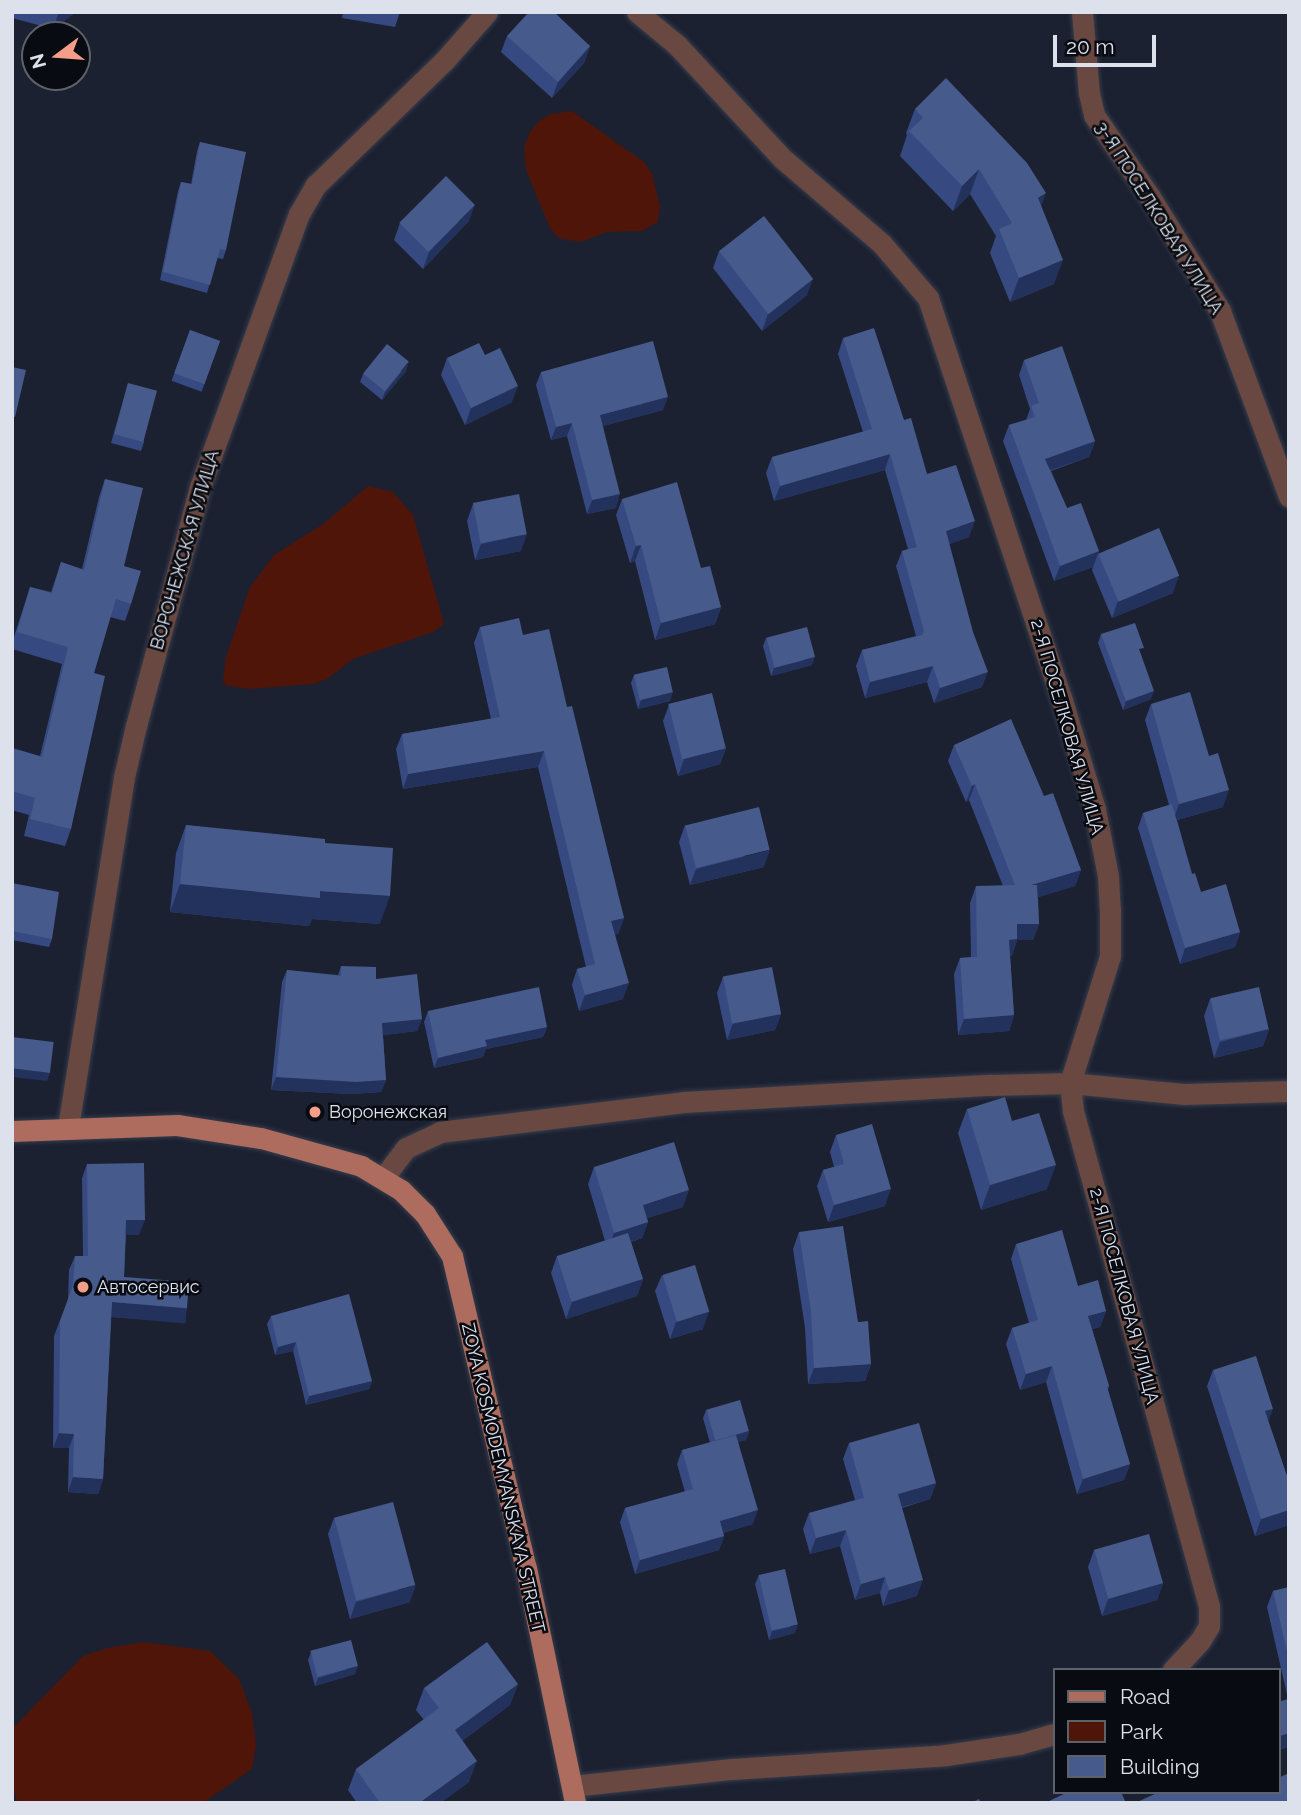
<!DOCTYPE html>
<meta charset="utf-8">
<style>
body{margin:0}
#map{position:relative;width:1301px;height:1815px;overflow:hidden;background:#1b2131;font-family:Raleway,sans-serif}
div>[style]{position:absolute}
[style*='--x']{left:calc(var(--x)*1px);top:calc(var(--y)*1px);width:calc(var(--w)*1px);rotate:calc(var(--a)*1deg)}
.green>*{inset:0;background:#501509}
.roads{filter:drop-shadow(0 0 2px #363c4b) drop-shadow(0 0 2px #363c4b)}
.minor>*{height:21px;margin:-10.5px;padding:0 10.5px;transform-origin:10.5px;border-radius:10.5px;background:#684840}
.major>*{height:21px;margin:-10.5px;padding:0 10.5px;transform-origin:10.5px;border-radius:10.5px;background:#ad6c5d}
.wall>*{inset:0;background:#364980;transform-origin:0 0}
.shaded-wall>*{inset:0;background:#23325c;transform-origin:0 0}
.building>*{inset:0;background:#475a8c;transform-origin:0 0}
.dots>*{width:19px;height:19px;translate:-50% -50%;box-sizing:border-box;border:4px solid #080b12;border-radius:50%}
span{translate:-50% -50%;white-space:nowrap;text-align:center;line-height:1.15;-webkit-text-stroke:5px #080b12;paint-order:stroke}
.street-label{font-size:18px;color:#dce1eb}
.poi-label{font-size:18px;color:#dce1eb}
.left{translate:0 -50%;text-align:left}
.frame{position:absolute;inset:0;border:14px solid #dce1eb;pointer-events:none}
.legend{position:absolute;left:1053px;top:1668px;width:228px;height:126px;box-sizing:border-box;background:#080b12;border:2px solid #5d6169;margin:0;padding:9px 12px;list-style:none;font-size:21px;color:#dce1eb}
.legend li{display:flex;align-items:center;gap:14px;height:35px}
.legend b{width:35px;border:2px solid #5d6169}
.north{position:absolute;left:21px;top:21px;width:70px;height:70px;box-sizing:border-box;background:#080b12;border:2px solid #5d6169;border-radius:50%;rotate:254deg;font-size:19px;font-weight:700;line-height:28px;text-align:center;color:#dce1eb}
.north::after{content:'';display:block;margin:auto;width:24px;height:32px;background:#f49e8a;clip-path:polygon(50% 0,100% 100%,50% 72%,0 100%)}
.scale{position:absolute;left:1053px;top:35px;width:103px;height:32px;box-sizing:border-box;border:4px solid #dce1eb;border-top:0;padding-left:9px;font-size:21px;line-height:24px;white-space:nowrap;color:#dce1eb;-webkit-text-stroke:5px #080b12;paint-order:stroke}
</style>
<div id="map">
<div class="green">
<i style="clip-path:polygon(572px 111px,644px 162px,652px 174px,660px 207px,658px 222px,642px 231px,607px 232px,580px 242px,559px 238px,550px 228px,526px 170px,524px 147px,530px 132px,539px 121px,551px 114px)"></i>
<i style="clip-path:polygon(368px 486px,393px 492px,413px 515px,444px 624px,433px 632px,353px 659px,327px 679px,313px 684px,248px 689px,225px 685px,223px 679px,226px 657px,250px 587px,274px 555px,323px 524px)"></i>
<i style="clip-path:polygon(144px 1642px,210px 1651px,239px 1679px,252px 1713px,256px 1745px,252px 1769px,203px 1803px,18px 1803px,12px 1785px,12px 1729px,83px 1656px,107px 1648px)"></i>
</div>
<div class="roads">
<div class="minor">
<i style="--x:637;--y:12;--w:52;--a:39.5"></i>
<i style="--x:677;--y:45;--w:156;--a:47.1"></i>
<i style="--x:783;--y:159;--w:130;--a:40.6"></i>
<i style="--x:882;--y:244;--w:71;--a:49.6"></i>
<i style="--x:928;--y:298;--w:421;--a:71.6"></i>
<i style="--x:1061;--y:697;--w:117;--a:73.1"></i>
<i style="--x:1095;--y:809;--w:68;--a:79"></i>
<i style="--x:1108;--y:876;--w:33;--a:87"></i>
<i style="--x:1110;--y:909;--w:47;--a:90"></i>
<i style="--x:1110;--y:956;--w:133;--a:107.5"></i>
<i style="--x:1070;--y:1083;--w:28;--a:84"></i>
<i style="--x:1073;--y:1111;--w:513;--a:74.64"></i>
<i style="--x:1209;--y:1606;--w:20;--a:90"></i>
<i style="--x:1209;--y:1626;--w:17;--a:121"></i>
<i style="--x:1200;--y:1641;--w:40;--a:133"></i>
<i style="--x:1082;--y:12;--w:81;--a:85.1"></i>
<i style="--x:1089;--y:93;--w:23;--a:77"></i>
<i style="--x:1094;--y:115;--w:99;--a:55.7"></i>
<i style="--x:1150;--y:197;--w:134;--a:58.4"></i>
<i style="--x:1220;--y:311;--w:198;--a:69.6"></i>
<i style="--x:68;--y:1127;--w:354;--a:-80.9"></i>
<i style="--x:124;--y:777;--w:52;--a:-76.8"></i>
<i style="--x:136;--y:726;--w:247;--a:-75"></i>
<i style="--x:200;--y:487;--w:290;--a:-70.1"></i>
<i style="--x:299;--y:214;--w:34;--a:-60"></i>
<i style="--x:316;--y:185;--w:178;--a:-44.1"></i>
<i style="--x:444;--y:61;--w:65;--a:-48.7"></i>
<i style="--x:384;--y:1177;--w:36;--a:-53"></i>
<i style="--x:406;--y:1148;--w:38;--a:-25"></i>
<i style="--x:440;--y:1132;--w:245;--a:-7"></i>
<i style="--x:683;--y:1102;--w:308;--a:-3.2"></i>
<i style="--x:991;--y:1085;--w:79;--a:-1.5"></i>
<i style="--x:1070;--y:1083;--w:116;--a:5.5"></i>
<i style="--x:1185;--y:1094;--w:104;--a:-1.7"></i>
<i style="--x:572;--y:1786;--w:161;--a:-6.1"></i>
<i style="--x:732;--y:1769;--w:214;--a:-3.7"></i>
<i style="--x:946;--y:1755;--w:74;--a:-8.6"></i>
<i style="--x:1019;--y:1744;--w:36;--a:-16"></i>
</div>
<div class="major">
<i style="--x:12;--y:1131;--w:165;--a:-2.1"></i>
<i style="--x:177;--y:1125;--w:85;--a:8.8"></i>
<i style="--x:261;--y:1138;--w:104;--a:15.6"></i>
<i style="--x:361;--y:1166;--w:47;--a:31"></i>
<i style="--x:401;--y:1190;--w:34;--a:45"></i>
<i style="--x:425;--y:1214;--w:50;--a:57.3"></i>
<i style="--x:452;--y:1256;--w:321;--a:76.7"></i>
<i style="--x:526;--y:1568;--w:240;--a:78.2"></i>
</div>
</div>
<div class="wall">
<i style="clip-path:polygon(12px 12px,76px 12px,53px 29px,12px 18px)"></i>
<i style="clip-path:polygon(343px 12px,400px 12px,395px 27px,342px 18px)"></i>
<i style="clip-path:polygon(507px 36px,590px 46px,584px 63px,552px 98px,501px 52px)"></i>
<i style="clip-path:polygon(915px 109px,1041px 207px,1054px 284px,1010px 302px,990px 253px,996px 236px,970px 194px,953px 211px,900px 156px,907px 135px,906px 133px)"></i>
<i style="clip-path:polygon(200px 142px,226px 250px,223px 259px,217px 258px,207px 293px,160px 280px,178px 191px,181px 182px,191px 184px,197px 151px)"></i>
<i style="clip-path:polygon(469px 221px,423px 269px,394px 240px,400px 223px)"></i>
<i style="clip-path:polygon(719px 251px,807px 295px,762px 331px,713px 268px)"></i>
<i style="left:190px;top:330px;width:32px;height:54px;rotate:20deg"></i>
<i style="clip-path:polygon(843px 338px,904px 420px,927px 474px,969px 537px,949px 544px,982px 687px,934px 703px,927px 682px,865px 698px,856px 666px,862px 650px,916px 636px,896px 566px,902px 551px,908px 549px,885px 470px,774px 501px,766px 473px,772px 457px,863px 432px,838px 354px)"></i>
<i style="clip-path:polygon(485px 355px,512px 402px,465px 425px,441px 375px,447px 358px)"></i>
<i style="clip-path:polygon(1024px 360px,1095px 441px,1089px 457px,1051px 471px,1067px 508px,1099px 551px,1098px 554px,1173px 593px,1112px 618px,1092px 570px,1093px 567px,1054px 581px,1003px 441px,1009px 425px,1026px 420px,1030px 409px,1019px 375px)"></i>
<i style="clip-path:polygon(406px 371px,382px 400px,360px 382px,363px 374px)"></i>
<i style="clip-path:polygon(541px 372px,663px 410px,603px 426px,616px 508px,587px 514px,567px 436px,551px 440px,536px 385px)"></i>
<i style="clip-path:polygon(128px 383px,144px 442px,141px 451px,111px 443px)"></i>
<i style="clip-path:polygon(105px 479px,131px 604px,125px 621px,110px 617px,94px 673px,71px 829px,65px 846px,24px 836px,29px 815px,12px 810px,12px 748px,40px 756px,62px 664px,12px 649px,12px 643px,30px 587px,51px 592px,61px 562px,82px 569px,99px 497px)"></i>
<i style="clip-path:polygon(622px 499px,701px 568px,721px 607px,715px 624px,655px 640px,635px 561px,630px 563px,616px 515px)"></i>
<i style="clip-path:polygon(473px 504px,521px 551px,475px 560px,467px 521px)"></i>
<i style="clip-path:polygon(480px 627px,523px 635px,567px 707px,624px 918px,618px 934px,615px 934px,623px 999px,579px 1011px,572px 985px,577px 969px,586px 967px,538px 767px,403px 789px,396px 749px,402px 734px,491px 719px,474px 643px)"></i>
<i style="clip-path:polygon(1101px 634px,1141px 654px,1151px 699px,1123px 710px,1098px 643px)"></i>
<i style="clip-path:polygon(766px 638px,812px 665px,771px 676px,763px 646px)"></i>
<i style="clip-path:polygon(634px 675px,670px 701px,638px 709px,631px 683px)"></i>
<i style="clip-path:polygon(1151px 704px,1223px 807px,1177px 820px,1192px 874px,1201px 892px,1240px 932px,1235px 947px,1180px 964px,1138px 828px,1143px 813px,1169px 805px,1145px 720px)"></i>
<i style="clip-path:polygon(669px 705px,726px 748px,720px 764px,678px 776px,663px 721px)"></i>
<i style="clip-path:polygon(954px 745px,1044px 796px,1081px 870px,1075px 886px,1038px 897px,1039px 924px,1033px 940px,1017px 940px,1012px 956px,1010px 956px,1014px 1015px,1009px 1031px,958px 1035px,954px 974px,960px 958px,971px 957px,970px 903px,976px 886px,1003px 886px,969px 800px,966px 802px,948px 761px)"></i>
<i style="clip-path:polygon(186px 825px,325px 843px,380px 924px,312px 919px,309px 926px,170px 912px,176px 853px)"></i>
<i style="clip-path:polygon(685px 825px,764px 867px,690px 885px,679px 842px)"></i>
<i style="clip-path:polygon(12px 883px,52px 939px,49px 947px,12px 940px)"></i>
<i style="clip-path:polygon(341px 966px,376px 979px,422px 1019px,417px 1031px,383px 1035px,386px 1080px,381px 1092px,351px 1094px,271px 1090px,282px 982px,287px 970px,338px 975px)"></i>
<i style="clip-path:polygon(723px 977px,781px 1014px,775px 1030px,727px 1040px,717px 993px)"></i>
<i style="clip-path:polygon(1210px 999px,1269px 1029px,1263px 1046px,1214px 1058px,1204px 1016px)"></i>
<i style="clip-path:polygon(428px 1011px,547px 1027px,543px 1037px,486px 1049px,483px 1057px,434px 1068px,424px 1022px)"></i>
<i style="clip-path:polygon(967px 1109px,1012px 1121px,1047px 1189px,981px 1210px,958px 1133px)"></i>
<i style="clip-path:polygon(836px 1135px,885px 1206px,828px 1222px,817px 1186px,823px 1170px,834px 1167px,830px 1152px)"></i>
<i style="clip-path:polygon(87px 1164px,139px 1235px,126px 1235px,124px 1277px,187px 1308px,181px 1322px,111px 1317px,103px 1479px,98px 1494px,68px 1492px,69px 1448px,53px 1448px,54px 1336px,68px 1299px,69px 1270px,75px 1256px,83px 1256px,82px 1178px)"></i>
<i style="clip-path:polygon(594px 1167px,683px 1207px,647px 1218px,648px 1222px,642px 1238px,631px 1242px,643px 1279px,637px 1296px,566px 1319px,551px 1273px,557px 1256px,605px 1241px,588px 1184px)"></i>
<i style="clip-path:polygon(799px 1232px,858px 1322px,871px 1364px,865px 1381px,808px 1384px,805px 1328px,793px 1249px)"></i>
<i style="clip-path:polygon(1016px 1244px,1078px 1286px,1106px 1311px,1100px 1327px,1092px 1329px,1109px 1386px,1108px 1390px,1130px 1464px,1124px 1480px,1077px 1494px,1046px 1382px,1020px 1390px,1006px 1344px,1012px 1328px,1029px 1323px,1011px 1259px)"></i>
<i style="clip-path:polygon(662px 1275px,703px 1329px,670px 1339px,655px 1291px)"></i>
<i style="clip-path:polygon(271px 1316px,372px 1381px,369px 1389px,306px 1405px,293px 1351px,275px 1355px,267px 1324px)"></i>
<i style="clip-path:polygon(1213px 1370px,1268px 1421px,1289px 1482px,1289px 1525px,1255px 1536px,1207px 1386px)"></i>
<i style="clip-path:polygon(706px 1410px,749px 1431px,746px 1440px,738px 1442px,753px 1524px,723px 1533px,724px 1536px,719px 1550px,635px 1574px,620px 1522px,625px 1508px,685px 1492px,677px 1464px,682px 1450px,710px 1443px,703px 1418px)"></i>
<i style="clip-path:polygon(849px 1443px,936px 1483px,930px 1499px,902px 1508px,917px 1596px,883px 1606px,880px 1593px,855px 1600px,840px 1546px,810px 1554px,803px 1529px,809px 1513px,855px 1500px,843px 1459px)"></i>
<i style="clip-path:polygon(334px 1518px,410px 1602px,350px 1619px,328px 1534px)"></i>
<i style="clip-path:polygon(1094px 1550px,1163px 1583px,1157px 1600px,1102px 1616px,1088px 1567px)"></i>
<i style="clip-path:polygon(759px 1575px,795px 1633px,769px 1640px,755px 1584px)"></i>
<i style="clip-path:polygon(1289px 1587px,1289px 1747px,1278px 1750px,1278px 1702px,1288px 1699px,1267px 1607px,1273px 1591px)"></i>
<i style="clip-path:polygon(311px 1652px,355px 1674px,315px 1686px,308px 1660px)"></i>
<i style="clip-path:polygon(518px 1684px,510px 1705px,462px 1741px,469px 1782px,440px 1803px,357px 1803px,348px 1790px,356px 1769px,424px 1720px,416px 1710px,424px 1688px)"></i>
</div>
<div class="shaded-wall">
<i style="clip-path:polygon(59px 12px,76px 12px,53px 29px)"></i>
<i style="clip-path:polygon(590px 46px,584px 63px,552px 98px,558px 82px)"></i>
<i style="clip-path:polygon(979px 169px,970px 194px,953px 211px,962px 186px)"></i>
<i style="clip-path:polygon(1046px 193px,1037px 218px,1038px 198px)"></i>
<i style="clip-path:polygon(475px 205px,469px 221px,423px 269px,429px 252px)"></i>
<i style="clip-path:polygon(1063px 260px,1054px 284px,1010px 302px,1019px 278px)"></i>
<i style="clip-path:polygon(813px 279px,807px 295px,762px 331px,768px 314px)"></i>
<i style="clip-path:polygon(409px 362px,406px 371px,382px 400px,385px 392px)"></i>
<i style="clip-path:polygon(518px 386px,512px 402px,465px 425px,471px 408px)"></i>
<i style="clip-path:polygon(668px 397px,663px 410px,596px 428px,600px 415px)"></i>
<i style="clip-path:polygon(572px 423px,567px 436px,551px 440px,556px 427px)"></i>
<i style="clip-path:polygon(1095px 441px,1089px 457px,1039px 474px,1045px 459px)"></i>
<i style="clip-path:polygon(890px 454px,885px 470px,774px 501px,780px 486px)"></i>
<i style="clip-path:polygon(620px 494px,616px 508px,587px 514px,592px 500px)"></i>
<i style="clip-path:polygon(975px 521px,969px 537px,940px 547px,946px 531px)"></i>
<i style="clip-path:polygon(527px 534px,521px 551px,475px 560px,481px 544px)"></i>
<i style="clip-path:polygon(641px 545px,635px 561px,630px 563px,636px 546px)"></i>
<i style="clip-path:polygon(1099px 551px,1093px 567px,1054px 581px,1060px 566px)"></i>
<i style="clip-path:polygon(1179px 576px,1173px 593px,1112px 618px,1118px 601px)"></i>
<i style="clip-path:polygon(721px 607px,715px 624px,655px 640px,661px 623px)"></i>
<i style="clip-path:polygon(815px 657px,812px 665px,771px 676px,774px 668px)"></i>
<i style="clip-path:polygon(933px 666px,927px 682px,865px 698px,870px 682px)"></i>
<i style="clip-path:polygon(988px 672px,982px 687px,934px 703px,940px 688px)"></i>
<i style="clip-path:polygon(1154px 691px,1151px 699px,1123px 710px,1126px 701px)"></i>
<i style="clip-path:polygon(673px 692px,670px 701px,638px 709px,641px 700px)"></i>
<i style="clip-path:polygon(726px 748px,720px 764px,678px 776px,684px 759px)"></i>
<i style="clip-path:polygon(544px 751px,538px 767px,403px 789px,408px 774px)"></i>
<i style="clip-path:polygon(975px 784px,969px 800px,966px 802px,972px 786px)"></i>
<i style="clip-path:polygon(1229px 790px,1223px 807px,1173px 821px,1179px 804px)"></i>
<i style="clip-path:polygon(770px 850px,764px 867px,690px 885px,696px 869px)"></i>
<i style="clip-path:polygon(1081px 870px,1075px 886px,1025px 901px,1031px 885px)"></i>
<i style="clip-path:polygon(180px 884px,320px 891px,390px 896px,380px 924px,312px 919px,309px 926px,170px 912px)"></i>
<i style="clip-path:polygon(624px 918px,618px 934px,605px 937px,611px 921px)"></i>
<i style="clip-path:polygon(1017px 924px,1039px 924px,1033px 940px,1017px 940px,1012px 956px,1003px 956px,1009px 940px)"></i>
<i style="clip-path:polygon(1240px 932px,1235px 947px,1180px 964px,1185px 948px)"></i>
<i style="clip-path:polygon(629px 983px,623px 999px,579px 1011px,585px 995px)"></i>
<i style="clip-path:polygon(781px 1014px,775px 1030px,727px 1040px,733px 1023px)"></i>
<i style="clip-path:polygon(1014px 1015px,1009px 1031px,958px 1035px,964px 1019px)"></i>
<i style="clip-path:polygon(422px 1019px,417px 1031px,378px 1036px,382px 1023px)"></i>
<i style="clip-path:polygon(547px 1027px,543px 1037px,486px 1049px,483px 1057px,434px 1068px,438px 1058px,485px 1040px)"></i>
<i style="clip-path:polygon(1269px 1029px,1263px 1046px,1214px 1058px,1220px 1042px)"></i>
<i style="clip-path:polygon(12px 1068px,50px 1073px,47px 1081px,12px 1077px)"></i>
<i style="clip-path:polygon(276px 1077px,386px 1080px,381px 1092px,351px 1094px,271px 1090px)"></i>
<i style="clip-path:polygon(1056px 1165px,1047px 1189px,981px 1210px,990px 1185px)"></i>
<i style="clip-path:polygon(891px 1189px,885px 1206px,828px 1222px,834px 1205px)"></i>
<i style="clip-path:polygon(689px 1190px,683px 1207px,637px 1221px,643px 1205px)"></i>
<i style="clip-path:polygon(126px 1220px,145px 1220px,139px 1235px,121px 1235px)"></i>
<i style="clip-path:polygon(648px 1222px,642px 1238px,608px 1249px,614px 1233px)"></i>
<i style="clip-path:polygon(643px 1279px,637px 1296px,566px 1319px,572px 1302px)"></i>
<i style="left:112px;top:1302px;width:75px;height:15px;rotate:5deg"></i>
<i style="clip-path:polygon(1106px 1311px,1100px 1327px,1082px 1331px,1088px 1316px)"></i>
<i style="clip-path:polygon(709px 1312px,703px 1329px,670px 1339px,676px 1322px)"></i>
<i style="clip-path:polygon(296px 1342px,293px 1351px,275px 1355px,278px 1347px)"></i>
<i style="clip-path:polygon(871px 1364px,865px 1381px,808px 1384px,814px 1368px)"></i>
<i style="clip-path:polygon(1052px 1366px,1046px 1382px,1020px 1390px,1026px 1374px)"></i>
<i style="clip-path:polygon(372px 1381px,369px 1389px,306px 1405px,309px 1396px)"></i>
<i style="clip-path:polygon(1273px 1409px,1267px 1425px,1265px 1411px)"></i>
<i style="clip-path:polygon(749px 1431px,746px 1440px,712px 1449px,715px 1441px)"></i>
<i style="clip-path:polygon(59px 1433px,74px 1434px,69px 1448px,53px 1448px)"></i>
<i style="clip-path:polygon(1130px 1464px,1124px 1480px,1077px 1494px,1083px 1479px)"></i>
<i style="clip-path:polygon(73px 1477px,103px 1479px,98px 1494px,68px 1492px)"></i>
<i style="clip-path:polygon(936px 1483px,930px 1499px,892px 1510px,898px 1494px)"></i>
<i style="clip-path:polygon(758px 1510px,753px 1524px,715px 1535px,720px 1521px)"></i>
<i style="clip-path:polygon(1289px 1510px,1289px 1525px,1255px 1536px,1261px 1519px)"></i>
<i style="clip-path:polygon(846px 1530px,840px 1546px,810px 1554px,816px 1538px)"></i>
<i style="clip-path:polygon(724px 1536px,719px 1550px,635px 1574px,640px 1560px)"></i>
<i style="clip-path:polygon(885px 1577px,880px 1593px,855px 1600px,861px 1584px)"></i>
<i style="clip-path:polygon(923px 1580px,917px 1596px,883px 1606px,889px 1590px)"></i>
<i style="clip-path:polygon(1163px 1583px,1157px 1600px,1102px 1616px,1108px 1599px)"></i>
<i style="clip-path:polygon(416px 1585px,410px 1602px,350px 1619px,356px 1602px)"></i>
<i style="clip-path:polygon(798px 1625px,795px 1633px,769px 1640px,772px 1631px)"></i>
<i style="clip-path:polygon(358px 1666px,355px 1674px,315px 1686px,318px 1678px)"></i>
<i style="clip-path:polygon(518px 1684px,510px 1705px,447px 1752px,455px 1730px)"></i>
<i style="clip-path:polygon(1289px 1733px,1289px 1747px,1278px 1750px,1278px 1739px,1280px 1736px)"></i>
<i style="clip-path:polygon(477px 1761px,469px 1782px,440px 1803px,419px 1803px)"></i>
</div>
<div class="building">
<i style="clip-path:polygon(529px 12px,554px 12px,590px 46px,558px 82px,507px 36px)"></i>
<i style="clip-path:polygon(946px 78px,1027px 163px,1046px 193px,1038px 198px,1063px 260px,1019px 278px,999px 229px,1012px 223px,979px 169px,962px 186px,909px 131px,923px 118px,915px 109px)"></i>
<i style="clip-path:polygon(200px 142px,246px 152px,226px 250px,220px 249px,210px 285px,163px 272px,181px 182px,192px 184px)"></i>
<i style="left:446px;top:176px;width:41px;height:66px;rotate:45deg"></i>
<i style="left:764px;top:216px;width:80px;height:57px;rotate:52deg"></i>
<i style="clip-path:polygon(874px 328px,904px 420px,911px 418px,927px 474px,956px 465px,975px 521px,946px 531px,973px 632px,988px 672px,940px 688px,933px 666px,870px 682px,862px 650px,922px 635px,924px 631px,902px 551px,917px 547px,890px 454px,780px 486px,772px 457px,872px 429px,843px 338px)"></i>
<i style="left:190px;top:330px;width:32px;height:46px;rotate:20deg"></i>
<i style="clip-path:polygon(653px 341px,668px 397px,600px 415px,620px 494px,592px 500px,572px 423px,556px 427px,541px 372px)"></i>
<i style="clip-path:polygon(479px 343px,485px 355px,500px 348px,518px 386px,471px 408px,447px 358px)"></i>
<i style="left:387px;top:344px;width:28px;height:38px;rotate:39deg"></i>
<i style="clip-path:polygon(1062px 346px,1095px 441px,1045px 459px,1067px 508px,1081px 503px,1099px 551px,1060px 566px,1009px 425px,1035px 417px,1031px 406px,1039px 403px,1024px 360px)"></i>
<i style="clip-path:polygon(12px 367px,26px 370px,15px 417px,12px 416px)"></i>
<i style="left:128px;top:383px;width:30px;height:53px;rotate:15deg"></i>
<i style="clip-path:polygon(105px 479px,143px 488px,124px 566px,141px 571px,131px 604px,116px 599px,94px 673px,105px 676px,71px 829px,30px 819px,35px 798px,12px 791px,12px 748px,42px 757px,68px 647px,17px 632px,30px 587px,52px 593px,61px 562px,84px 570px)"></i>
<i style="clip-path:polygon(677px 482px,701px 568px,710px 566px,721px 607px,661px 623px,641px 545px,636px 546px,622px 499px)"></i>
<i style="left:519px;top:494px;width:41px;height:47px;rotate:79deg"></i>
<i style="left:1159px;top:528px;width:52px;height:66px;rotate:67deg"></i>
<i style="clip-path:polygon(519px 618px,523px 635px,549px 629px,567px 707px,572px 706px,624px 918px,611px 921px,629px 983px,585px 995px,577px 969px,595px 964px,544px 751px,408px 774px,402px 734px,500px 717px,480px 627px)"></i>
<i style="clip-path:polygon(1135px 623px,1144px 648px,1139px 649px,1154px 691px,1126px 701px,1101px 634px)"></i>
<i style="left:807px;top:627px;width:31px;height:42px;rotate:75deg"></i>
<i style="left:667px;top:667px;width:26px;height:34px;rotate:77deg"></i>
<i style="clip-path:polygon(1190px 692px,1209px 756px,1218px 753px,1229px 790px,1179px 804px,1151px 704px)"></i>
<i style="left:712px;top:693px;width:57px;height:45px;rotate:76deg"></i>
<i style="clip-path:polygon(1011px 719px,1044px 796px,1053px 793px,1081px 870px,1031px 885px,1037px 885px,1039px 924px,1017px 924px,1017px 939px,1009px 940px,1014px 1015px,964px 1019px,960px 958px,977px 957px,976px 886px,1015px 885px,975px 784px,972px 786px,954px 745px)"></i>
<i style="clip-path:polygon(1172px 804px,1192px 874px,1195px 873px,1201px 892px,1226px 884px,1240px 932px,1185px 948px,1143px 813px)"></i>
<i style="left:759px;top:807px;width:44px;height:76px;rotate:76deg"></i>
<i style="clip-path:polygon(186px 825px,325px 839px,325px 843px,393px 848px,390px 896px,320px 891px,320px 898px,180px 884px)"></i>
<i style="clip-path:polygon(12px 883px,59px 892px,52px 939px,12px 931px)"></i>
<i style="clip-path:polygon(341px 966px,376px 967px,376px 979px,417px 974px,422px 1019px,382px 1023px,386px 1080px,356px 1082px,276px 1077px,287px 970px,341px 976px)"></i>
<i style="left:772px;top:967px;width:48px;height:50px;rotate:79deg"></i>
<i style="clip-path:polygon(539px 987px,547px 1027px,485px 1040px,487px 1046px,438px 1058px,428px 1011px)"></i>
<i style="left:1259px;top:987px;width:43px;height:50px;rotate:77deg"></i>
<i style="left:12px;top:1037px;width:42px;height:31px;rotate:7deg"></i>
<i style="clip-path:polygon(1005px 1097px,1012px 1121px,1039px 1113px,1056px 1165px,990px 1185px,967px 1109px)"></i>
<i style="clip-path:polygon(872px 1124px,891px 1189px,834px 1205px,823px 1170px,844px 1164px,836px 1135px)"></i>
<i style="clip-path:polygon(674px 1142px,689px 1190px,643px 1205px,648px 1222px,614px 1233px,594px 1167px)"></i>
<i style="clip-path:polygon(144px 1163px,145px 1220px,126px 1220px,124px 1277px,189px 1282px,187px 1308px,112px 1302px,103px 1479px,73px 1477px,74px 1434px,59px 1433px,60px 1322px,73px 1285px,75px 1256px,88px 1256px,87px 1164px)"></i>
<i style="clip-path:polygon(843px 1226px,858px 1322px,868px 1321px,871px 1364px,814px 1368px,811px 1311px,799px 1232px)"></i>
<i style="clip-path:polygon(1062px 1230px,1078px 1286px,1098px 1280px,1106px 1311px,1088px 1316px,1109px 1386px,1107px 1387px,1130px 1464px,1083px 1479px,1052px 1366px,1026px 1374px,1012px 1328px,1038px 1320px,1016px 1244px)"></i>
<i style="left:628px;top:1233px;width:48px;height:75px;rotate:72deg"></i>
<i style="left:695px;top:1265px;width:49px;height:34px;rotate:73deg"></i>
<i style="clip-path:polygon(349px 1294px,372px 1381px,309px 1396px,296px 1342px,278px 1347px,271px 1316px)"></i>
<i style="clip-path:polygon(1256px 1356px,1273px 1409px,1265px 1411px,1289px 1482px,1289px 1510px,1261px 1519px,1213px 1370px)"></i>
<i style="left:740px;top:1400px;width:32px;height:35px;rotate:74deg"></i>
<i style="clip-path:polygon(919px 1423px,936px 1483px,898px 1494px,923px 1580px,889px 1590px,885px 1577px,861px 1584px,846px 1530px,816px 1538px,809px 1513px,864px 1498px,849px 1443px)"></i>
<i style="clip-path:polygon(736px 1435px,758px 1510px,720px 1521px,724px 1536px,640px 1560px,625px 1508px,693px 1489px,682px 1450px)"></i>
<i style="left:393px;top:1502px;width:86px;height:61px;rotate:75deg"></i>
<i style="left:1149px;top:1534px;width:51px;height:57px;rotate:74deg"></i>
<i style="left:785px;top:1569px;width:57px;height:27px;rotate:77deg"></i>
<i style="clip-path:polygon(1289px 1587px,1289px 1660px,1273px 1591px)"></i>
<i style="left:351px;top:1640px;width:27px;height:42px;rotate:75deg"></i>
<i style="clip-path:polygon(487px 1642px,518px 1684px,455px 1730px,477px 1761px,419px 1803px,380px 1803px,356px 1769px,439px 1708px,424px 1688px)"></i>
<i style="clip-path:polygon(1289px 1699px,1289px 1733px,1280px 1736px,1278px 1731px,1278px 1702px)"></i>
<i style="clip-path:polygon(1289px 1773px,1289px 1803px,1135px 1803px,1159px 1792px,1278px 1792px,1278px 1778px)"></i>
<i style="clip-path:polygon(1068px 1792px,1121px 1792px,1126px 1803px,1045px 1803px)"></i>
<i style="clip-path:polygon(979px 1799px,981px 1803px,971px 1803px)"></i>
</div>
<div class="dots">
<i style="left:315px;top:1112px;background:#f49e8a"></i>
<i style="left:83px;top:1287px;background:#f49e8a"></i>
</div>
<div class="street-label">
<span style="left:1159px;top:218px;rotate:58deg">3-Я ПОСЕЛКОВАЯ УЛИЦА</span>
<span style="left:185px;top:550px;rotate:-74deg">ВОРОНЕЖСКАЯ УЛИЦА</span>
<span style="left:1067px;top:727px;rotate:74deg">2-Я ПОСЕЛКОВАЯ УЛИЦА</span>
<span style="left:1124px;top:1296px;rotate:75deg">2-Я ПОСЕЛКОВАЯ УЛИЦА</span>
<span style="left:503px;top:1478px;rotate:77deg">ZOYA KOSMODEMYANSKAYA STREET</span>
</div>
<div class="poi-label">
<span class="left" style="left:329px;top:1112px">Воронежская</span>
<span class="left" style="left:97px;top:1287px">Автосервис</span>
</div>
<div class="frame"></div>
<ul class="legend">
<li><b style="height:9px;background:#ad6c5d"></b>Road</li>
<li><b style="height:19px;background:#501509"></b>Park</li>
<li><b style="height:19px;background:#475a8c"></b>Building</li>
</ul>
<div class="north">N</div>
<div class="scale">20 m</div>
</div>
